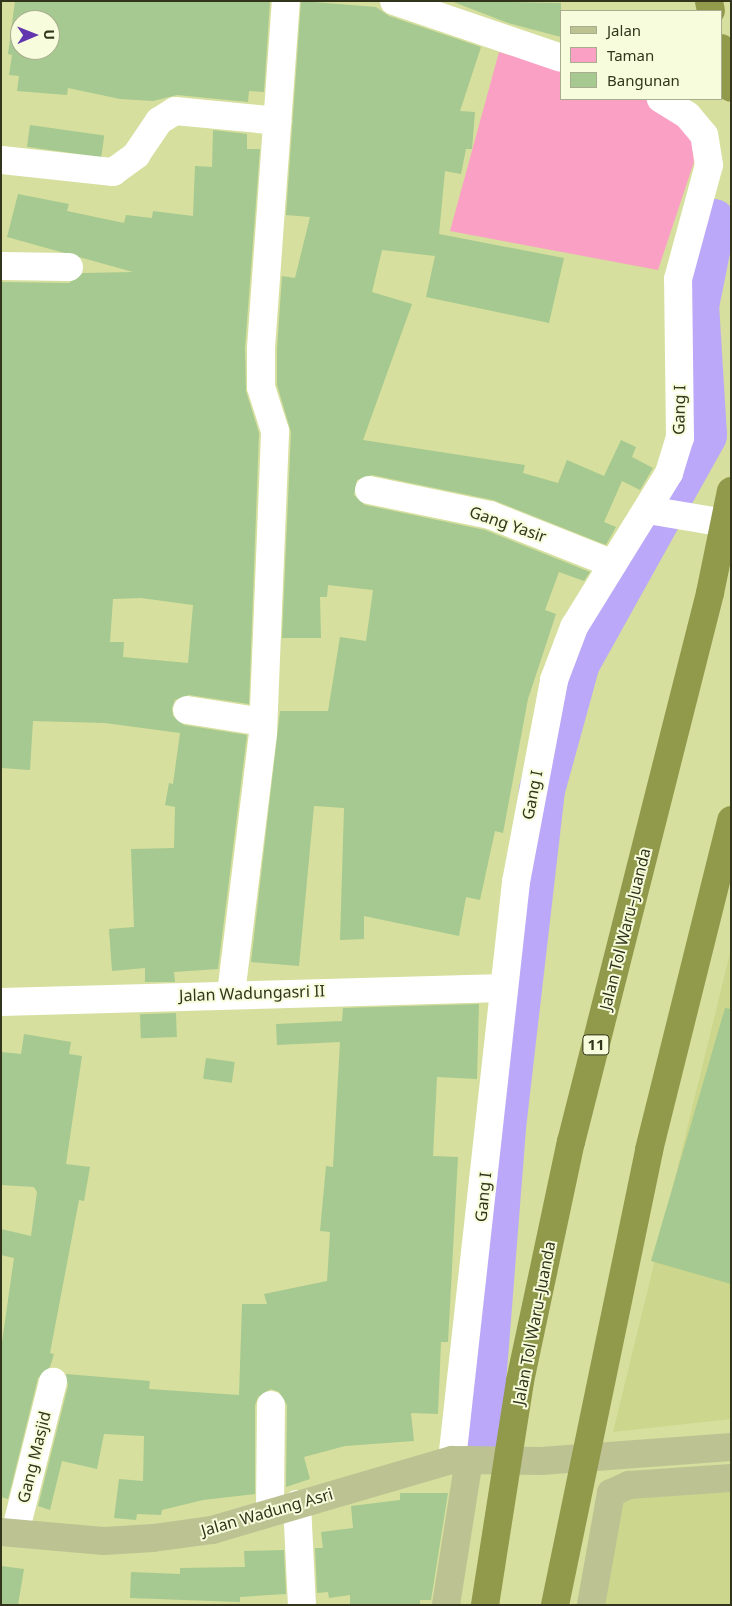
<!DOCTYPE html>
<meta charset="utf-8">
<style>
body{margin:0}
#map{position:relative;width:732px;height:1606px;overflow:hidden;background:#d6df9d;font-family:"Noto Sans",sans-serif}
div>[style]{position:absolute}
[style*='--x']{left:calc(var(--x)*1px);top:calc(var(--y)*1px);width:calc(var(--w)*1px);rotate:calc(var(--a)*1deg)}
.built>*{inset:0;background:#ccd68c;transform-origin:0 0}
.green>*{inset:0;background:#faa0c4}
.river>*{height:46px;margin:-23px;padding:0 23px;transform-origin:23px;border-radius:23px;background:#bba8f8}
.building>*{inset:0;background:#a5c990;transform-origin:0 0}
.minor>*{height:28px;margin:-14px;padding:0 14px;transform-origin:14px;border-radius:14px;background:#fff}
.major>*{height:28px;margin:-14px;padding:0 14px;transform-origin:14px;border-radius:14px;background:#bdc293}
.highway>*{height:28px;margin:-14px;padding:0 14px;transform-origin:14px;border-radius:14px;background:#91994b}
span{translate:-50% -50%;white-space:nowrap;text-align:center;line-height:1.15;-webkit-text-stroke:4px #f7fddc;paint-order:stroke}
.shield-label span{padding:1px 4px;background:#f7fddc;border:1px solid;border-radius:4px;-webkit-text-stroke-width:0}
.shield-label{font-size:15px;color:#32351b;font-weight:700}
.street-label{font-size:16px;color:#32351b}
.frame{position:absolute;inset:0;border:2px solid #32351b;pointer-events:none}
.legend{position:absolute;left:560px;top:10px;width:162px;height:90px;box-sizing:border-box;background:#f7fddc;border:1px solid #a8ad8f;margin:0;padding:6px 9px;list-style:none;font-size:15px;color:#32351b}
.legend li{display:flex;align-items:center;gap:10px;height:25px}
.legend b{width:25px;border:1px solid #a8ad8f}
.north{position:absolute;left:10px;top:10px;width:50px;height:50px;box-sizing:border-box;background:#f7fddc;border:1px solid #a8ad8f;border-radius:50%;rotate:89deg;font-size:14px;font-weight:700;line-height:20px;text-align:center;color:#32351b}
.north::after{content:'';display:block;margin:auto;width:18px;height:22px;background:#6136ae;clip-path:polygon(50% 0,100% 100%,50% 72%,0 100%)}
</style>
<div id="map">
<div class="built">
<i style="clip-path:polygon(731px 949px,731px 1419px,613px 1432px)"></i>
<i style="left:731px;top:1490px;width:115px;height:133px;rotate:90deg"></i>
</div>
<div class="green">
<i style="clip-path:polygon(499px 52px,561px 70px,561px 99px,647px 99px,691px 134px,694px 162px,658px 270px,450px 231px)"></i>
</div>
<div class="river">
<i style="--x:478;--y:1446;--w:320;--a:-85.5"></i>
<i style="--x:503;--y:1127;--w:339;--a:-83.4"></i>
<i style="--x:542;--y:790;--w:132;--a:-74.6"></i>
<i style="--x:577;--y:663;--w:261;--a:-60.9"></i>
<i style="--x:704;--y:435;--w:129;--a:-93.5"></i>
<i style="--x:696;--y:306;--w:86;--a:-78.6"></i>
</div>
<div class="building">
<i style="clip-path:polygon(evenodd,15px 1px,270px 1px,264px 92px,249px 91px,248px 102px,177px 95px,153px 101px,120px 99px,68px 88px,67px 95px,17px 91px,19px 76px,9px 75px,12px 55px,8px 54px,15px 1px,20px 20px,50px 20px,50px 50px,20px 50px,20px 20px)"></i>
<i style="clip-path:polygon(301px 1px,376px 7px,389px 16px,481px 47px,460px 111px,475px 112px,472px 149px,466px 149px,461px 174px,445px 171px,439px 234px,564px 258px,549px 323px,426px 297px,435px 256px,382px 250px,372px 292px,412px 304px,363px 440px,525px 465px,523px 473px,558px 483px,567px 460px,604px 476px,621px 440px,636px 447px,632px 457px,653px 468px,640px 490px,622px 481px,604px 522px,616px 527px,606px 545px,493px 500px,372px 475px,357px 480px,354px 495px,365px 505px,485px 530px,590px 572px,584px 581px,559px 572px,545px 610px,556px 614px,528px 699px,503px 833px,495px 831px,480px 900px,466px 897px,459px 936px,364px 916px,364px 939px,340px 940px,344px 808px,314px 806px,299px 966px,251px 962px,280px 711px,328px 711px,340px 637px,366px 641px,373px 590px,328px 585px,327px 597px,320px 597px,321px 638px,282px 638px,291px 432px,277px 385px,277px 349px,282px 276px,295px 278px,310px 217px,286px 215px)"></i>
<i style="clip-path:polygon(451px 1px,561px 3px,561px 37px,508px 23px)"></i>
<i style="left:30px;top:125px;width:75px;height:22px;rotate:8deg"></i>
<i style="clip-path:polygon(evenodd,213px 130px,247px 134px,247px 149px,260px 149px,245px 348px,246px 391px,259px 433px,249px 704px,189px 695px,175px 700px,172px 708px,173px 716px,184px 725px,247px 735px,218px 969px,174px 972px,175px 982px,145px 982px,145px 968px,112px 971px,109px 929px,134px 927px,131px 849px,174px 848px,175px 807px,165px 805px,169px 783px,173px 784px,180px 733px,105px 723px,33px 721px,30px 770px,2px 768px,1px 282px,69px 283px,83px 273px,133px 272px,7px 237px,18px 194px,69px 204px,67px 211px,124px 223px,126px 215px,152px 218px,153px 211px,193px 216px,195px 166px,212px 167px,213px 130px,141px 598px,193px 605px,188px 663px,123px 657px,124px 642px,110px 642px,113px 599px,141px 598px)"></i>
<i style="clip-path:polygon(479px 1004px,477px 1079px,437px 1077px,433px 1156px,458px 1157px,448px 1342px,441px 1342px,438px 1414px,411px 1413px,414px 1441px,345px 1446px,304px 1457px,310px 1479px,286px 1487px,287px 1405px,279px 1392px,271px 1389px,258px 1397px,255px 1405px,255px 1494px,203px 1500px,162px 1510px,161px 1515px,137px 1514px,136px 1520px,114px 1518px,119px 1479px,143px 1481px,144px 1436px,104px 1434px,97px 1469px,62px 1461px,50px 1510px,38px 1506px,68px 1386px,66px 1374px,150px 1381px,149px 1389px,239px 1395px,242px 1304px,267px 1304px,264px 1294px,327px 1281px,330px 1232px,320px 1231px,326px 1166px,333px 1167px,340px 1042px,277px 1045px,276px 1024px,342px 1021px,343px 1008px)"></i>
<i style="clip-path:polygon(725px 1008px,731px 1009px,731px 1284px,651px 1261px)"></i>
<i style="left:176px;top:1013px;width:24px;height:36px;rotate:88deg"></i>
<i style="clip-path:polygon(24px 1034px,71px 1042px,69px 1054px,82px 1056px,66px 1164px,90px 1167px,84px 1201px,79px 1200px,50px 1353px,54px 1354px,50px 1367px,38px 1378px,8px 1499px,1px 1497px,1px 1349px,14px 1258px,1px 1255px,1px 1229px,31px 1236px,37px 1192px,34px 1187px,1px 1185px,1px 1052px,21px 1054px)"></i>
<i style="left:206px;top:1058px;width:29px;height:21px;rotate:8deg"></i>
<i style="clip-path:polygon(400px 1493px,448px 1493px,431px 1600px,420px 1600px,420px 1605px,350px 1605px,350px 1595px,329px 1598px,328px 1592px,317px 1593px,315px 1548px,323px 1548px,321px 1532px,353px 1528px,351px 1506px,400px 1500px)"></i>
<i style="clip-path:polygon(284px 1550px,286px 1594px,240px 1597px,240px 1602px,130px 1598px,131px 1572px,180px 1574px,180px 1568px,245px 1567px,244px 1551px)"></i>
<i style="clip-path:polygon(1px 1566px,24px 1569px,18px 1605px,1px 1605px)"></i>
</div>
<div class="minor">
<i style="--x:394;--y:1;--w:176;--a:18.8"></i>
<i style="--x:2;--y:160;--w:112;--a:6.2"></i>
<i style="--x:113;--y:172;--w:29;--a:-36"></i>
<i style="--x:136;--y:155;--w:41;--a:-55.9"></i>
<i style="--x:159;--y:121;--w:19;--a:-32"></i>
<i style="--x:175;--y:111;--w:103;--a:5.5"></i>
<i style="--x:1;--y:266;--w:68;--a:0.8"></i>
<i style="--x:369;--y:490;--w:124;--a:11.7"></i>
<i style="--x:490;--y:515;--w:132;--a:21.7"></i>
<i style="--x:648;--y:510;--w:84;--a:9.6"></i>
<i style="--x:187;--y:710;--w:77;--a:9"></i>
<i style="--x:231;--y:994;--w:263;--a:-83"></i>
<i style="--x:263;--y:733;--w:302;--a:-87.7"></i>
<i style="--x:275;--y:431;--w:46;--a:-107.7"></i>
<i style="--x:261;--y:387;--w:39;--a:-90"></i>
<i style="--x:261;--y:348;--w:348;--a:-85.9"></i>
<i style="--x:1;--y:1002;--w:503;--a:-1.59"></i>
<i style="--x:452;--y:1460;--w:582;--a:-83.68"></i>
<i style="--x:516;--y:882;--w:206;--a:-79.3"></i>
<i style="--x:554;--y:680;--w:57;--a:-69.3"></i>
<i style="--x:574;--y:627;--w:181;--a:-58.3"></i>
<i style="--x:669;--y:473;--w:37;--a:-73"></i>
<i style="--x:680;--y:438;--w:159;--a:-90.7"></i>
<i style="--x:678;--y:279;--w:118;--a:-74.8"></i>
<i style="--x:709;--y:165;--w:30;--a:-99"></i>
<i style="--x:704;--y:135;--w:26;--a:-130"></i>
<i style="--x:687;--y:115;--w:31;--a:-148"></i>
<i style="--x:297;--y:1504;--w:101;--a:87.2"></i>
<i style="--x:270;--y:1513;--w:108;--a:-89.5"></i>
<i style="--x:15;--y:1533;--w:156;--a:-75.9"></i>
</div>
<div class="major">
<i style="--x:611;--y:1493;--w:20;--a:-24"></i>
<i style="--x:629;--y:1485;--w:102;--a:-3.9"></i>
<i style="--x:1;--y:1532;--w:103;--a:5"></i>
<i style="--x:104;--y:1541;--w:49;--a:-3.5"></i>
<i style="--x:153;--y:1538;--w:60;--a:-7.7"></i>
<i style="--x:212;--y:1530;--w:250;--a:-16.3"></i>
<i style="--x:452;--y:1460;--w:89;--a:0.6"></i>
<i style="--x:541;--y:1461;--w:191;--a:-4.2"></i>
<i style="--x:446;--y:1605;--w:147;--a:-81"></i>
<i style="--x:591;--y:1605;--w:114;--a:-79.9"></i>
</div>
<div class="highway">
<i style="--x:709;--y:1;--w:10;--a:79"></i>
<i style="--x:721;--y:48;--w:41;--a:76"></i>
<i style="--x:485;--y:1605;--w:227;--a:-81.1"></i>
<i style="--x:520;--y:1381;--w:244;--a:-78"></i>
<i style="--x:571;--y:1142;--w:566;--a:-75.79"></i>
<i style="--x:710;--y:593;--w:104;--a:-78.4"></i>
<i style="--x:555;--y:1605;--w:465;--a:-78.3"></i>
<i style="--x:649;--y:1150;--w:340;--a:-76"></i>
</div>
<div class="shield-label">
<span style="left:596px;top:1045px">11</span>
</div>
<div class="street-label">
<span style="left:679px;top:410px;rotate:-89deg">Gang I</span>
<span style="left:508px;top:524px;rotate:19deg">Gang Yasir</span>
<span style="left:532px;top:795px;rotate:-79deg">Gang I</span>
<span style="left:625px;top:929px;rotate:-76deg">Jalan Tol Waru–Juanda</span>
<span style="left:252px;top:993px;rotate:-2deg">Jalan Wadungasri II</span>
<span style="left:483px;top:1197px;rotate:-84deg">Gang I</span>
<span style="left:534px;top:1323px;rotate:-79deg">Jalan Tol Waru–Juanda</span>
<span style="left:34px;top:1457px;rotate:-76deg">Gang Masjid</span>
<span style="left:267px;top:1512px;rotate:-16deg">Jalan Wadung Asri</span>
</div>
<div class="frame"></div>
<ul class="legend">
<li><b style="height:6px;background:#bdc293"></b>Jalan</li>
<li><b style="height:14px;background:#faa0c4"></b>Taman</li>
<li><b style="height:14px;background:#a5c990"></b>Bangunan</li>
</ul>
<div class="north">U</div>
</div>
